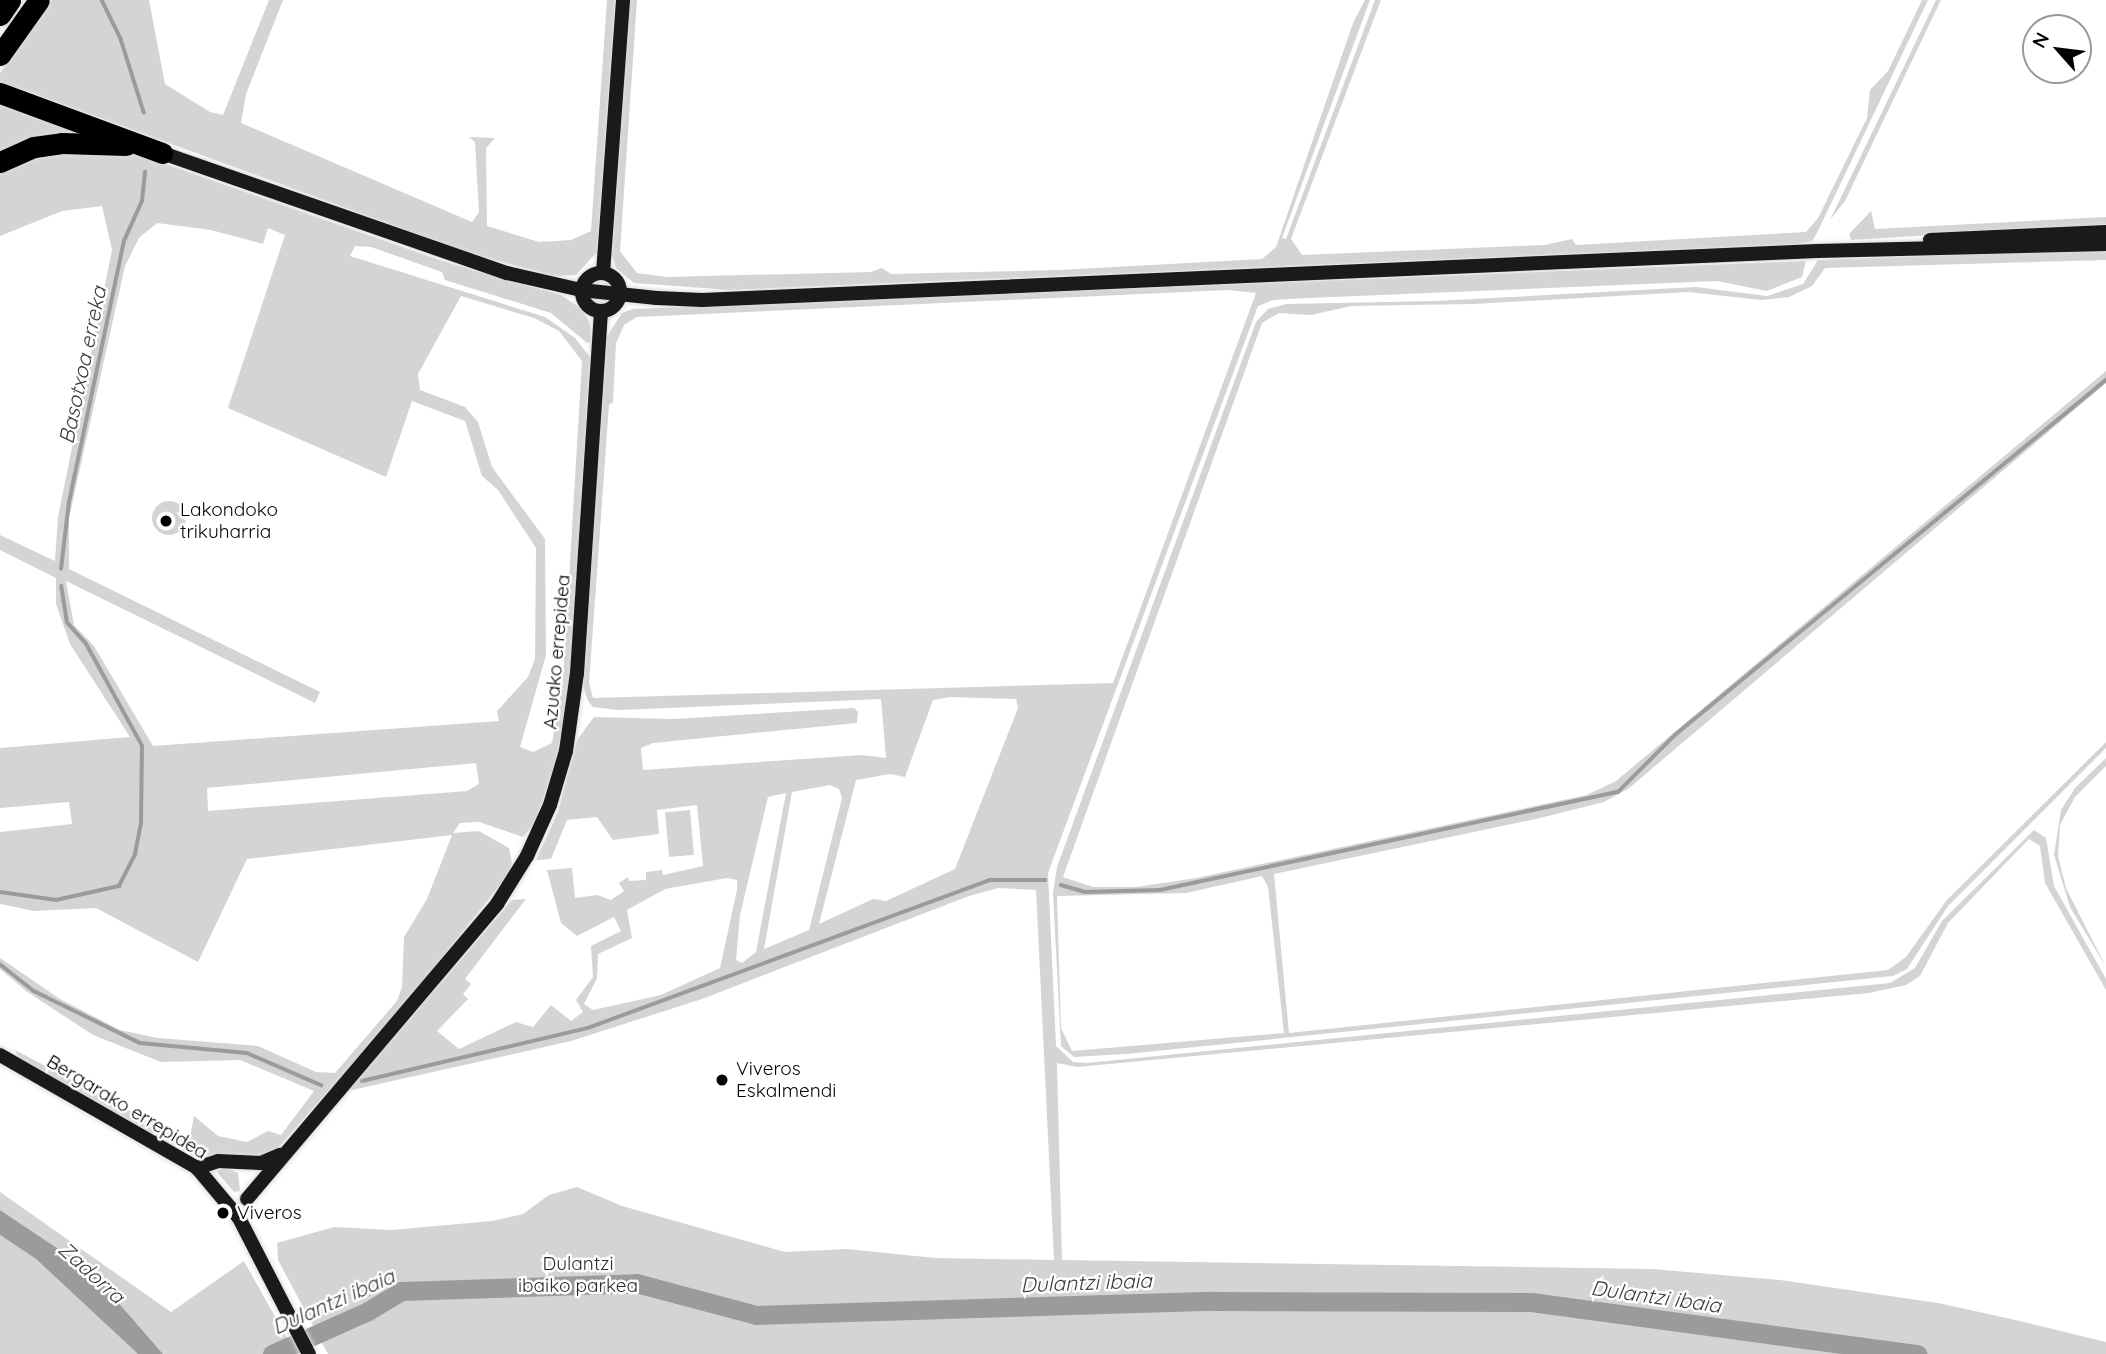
<!DOCTYPE html>
<style>
body{margin:0}
#map{position:relative;width:2106px;height:1354px;overflow:hidden;background:#fff;font-family:Quicksand,sans-serif}
div>[style]{position:absolute}
[style*='--x']{left:calc(var(--x)*1px);top:calc(var(--y)*1px);width:calc(var(--w)*1px);rotate:calc(var(--a)*1deg)}
.green>*{inset:0;background:#d4d4d4;transform-origin:0 0}
.round{border-radius:50%}
.water>*{inset:0;background:#9b9b9b}
.stream>*{height:3.5px;margin:-1.75px;padding:0 1.75px;transform-origin:1.75px;border-radius:1.75px;background:#9b9b9b}
.river>*{height:19px;margin:-9.5px;padding:0 9.5px;transform-origin:9.5px;border-radius:9.5px;background:#9b9b9b}
.roads{filter:drop-shadow(0 0 2px #dbdbdb) drop-shadow(0 0 2px #dbdbdb)}
.secondary>*{height:14px;margin:-7px;padding:0 7px;transform-origin:7px;border-radius:7px;background:#1a1a1a}
.secondary>.ring{margin:-7px;padding:0;box-sizing:content-box;background:none;border:14px solid #1a1a1a;border-radius:50%}
.highway>*{height:21px;margin:-10.5px;padding:0 10.5px;transform-origin:10.5px;border-radius:10.5px;background:#000}
.dots>*{width:19px;height:19px;translate:-50% -50%;box-sizing:border-box;border:4px solid #fff;border-radius:50%}
span{translate:-50% -50%;white-space:nowrap;text-align:center;line-height:1.15;-webkit-text-stroke:5px #fff;paint-order:stroke}
.poi-label{font-size:19px;color:#000}
.left{translate:0 -50%;text-align:left}
.street-label{font-size:19px;color:#000}
.park-label{font-size:19px;color:#2b2b2b}
.water-label{font-size:21px;color:#3c3c3c;font-style:italic}
.north{position:absolute;left:2022px;top:14px;width:70px;height:70px;box-sizing:border-box;background:#fff;border:2px solid #999;border-radius:50%;rotate:298deg;font-size:19px;font-weight:700;line-height:28px;text-align:center;color:#000}
.north::after{content:'';display:block;margin:auto;width:24px;height:32px;background:#000;clip-path:polygon(50% 0,100% 100%,50% 72%,0 100%)}
</style>
<div id="map">
<div class="green">
<i style="clip-path:polygon(52px 0,149px 0,165px 84px,210px 112px,223px 115px,269px 0,283px 0,246px 94px,241px 123px,472px 222px,479px 212px,475px 142px,469px 137px,495px 138px,486px 148px,487px 226px,539px 242px,571px 240px,591px 231px,607px 0,615px 0,597px 252px,576px 275px,555px 276px,469px 253px,16px 87px,9px 103px,106px 137px,0 157px,0 73px)"></i>
<i style="clip-path:polygon(630px 0,637px 0,620px 251px,637px 273px,667px 277px,871px 272px,882px 268px,891px 274px,1059px 270px,1262px 259px,1276px 247px,1353px 23px,1365px 0,1370px 0,1282px 238px,1286px 239px,1375px 0,1381px 0,1291px 239px,1302px 255px,1545px 245px,1572px 239px,1576px 245px,1806px 232px,1818px 218px,1867px 118px,1870px 90px,1888px 71px,1922px 0,1928px 0,1817px 233px,1812px 241px,1798px 244px,730px 290px,634px 283px,616px 268px,612px 255px)"></i>
<i style="clip-path:polygon(1936px 0,1941px 0,1845px 201px,1830px 220px)"></i>
<i style="clip-path:polygon(evenodd,104px 150px,137px 154px,442px 261px,561px 295px,582px 309px,590px 323px,591px 342px,587px 343px,551px 313px,445px 280px,442px 272px,371px 247px,355px 246px,350px 256px,545px 317px,575px 338px,590px 357px,571px 664px,560px 748px,535px 823px,523px 837px,479px 822px,460px 823px,453px 833px,479px 831px,509px 848px,512px 863px,507px 876px,415px 992px,285px 1140px,270px 1156px,252px 1161px,191px 1155px,19px 1058px,15px 1050px,189px 1142px,194px 1116px,218px 1136px,247px 1142px,268px 1131px,281px 1135px,314px 1091px,240px 1060px,161px 1062px,93px 1035px,26px 991px,0 969px,0 958px,60px 999px,120px 1030px,158px 1038px,258px 1046px,316px 1072px,335px 1073px,397px 1001px,402px 987px,404px 937px,427px 899px,452px 835px,247px 859px,198px 962px,96px 908px,34px 911px,0 904px,0 832px,72px 824px,69px 802px,0 808px,0 748px,130px 737px,70px 644px,56px 604px,56px 578px,0 550px,0 535px,55px 561px,58px 517px,112px 250px,102px 206px,62px 211px,0 236px,0 170px,38px 155px,104px 150px,157px 223px,211px 230px,263px 244px,268px 228px,285px 235px,228px 408px,386px 477px,412px 401px,465px 421px,482px 476px,498px 490px,536px 548px,535px 659px,528px 677px,497px 711px,499px 721px,153px 746px,94px 646px,74px 625px,66px 581px,315px 703px,320px 692px,69px 569px,69px 518px,125px 266px,139px 238px,157px 223px,104px 150px,461px 296px,534px 318px,559px 331px,582px 361px,563px 680px,552px 743px,533px 752px,520px 747px,546px 655px,545px 539px,492px 467px,478px 422px,465px 407px,420px 390px,418px 374px,461px 296px,104px 150px,476px 763px,479px 784px,467px 791px,208px 811px,207px 788px,476px 763px)"></i>
<i style="clip-path:polygon(1871px 211px,1875px 229px,2106px 217px,2106px 224px,1851px 240px,1849px 234px)"></i>
<i style="clip-path:polygon(evenodd,2106px 250px,2106px 260px,1825px 268px,1812px 286px,1789px 297px,1761px 300px,1688px 292px,1473px 304px,1351px 306px,1311px 315px,1279px 313px,1262px 323px,1063px 877px,1093px 887px,1136px 887px,1196px 878px,1587px 795px,1616px 781px,2106px 371px,2106px 383px,1628px 789px,1604px 802px,1536px 819px,1274px 874px,1289px 1033px,1888px 970px,1906px 957px,1946px 901px,2106px 742px,2106px 748px,1948px 906px,1907px 969px,1893px 976px,1126px 1054px,1074px 1057px,1061px 1046px,1053px 893px,1057px 867px,1256px 322px,1268px 309px,1286px 304px,1436px 301px,1696px 287px,1767px 296px,1803px 284px,1818px 260px,2106px 250px,1262px 876px,1268px 887px,1284px 1033px,1072px 1051px,1061px 1028px,1057px 896px,1186px 893px,1262px 876px)"></i>
<i style="clip-path:polygon(evenodd,1806px 261px,1802px 277px,1767px 291px,1717px 281px,1309px 298px,1273px 300px,1258px 306px,1048px 873px,1056px 1046px,1073px 1062px,1087px 1063px,1890px 983px,1915px 968px,1942px 921px,2034px 830px,2046px 838px,2054px 886px,2106px 979px,2106px 990px,2045px 883px,2040px 846px,2029px 839px,1948px 923px,1920px 976px,1906px 985px,1869px 993px,1077px 1067px,1057px 1063px,1062px 1260px,1652px 1269px,1780px 1280px,1938px 1303px,2011px 1319px,2106px 1342px,2106px 1354px,328px 1354px,278px 1260px,277px 1243px,334px 1227px,392px 1230px,492px 1221px,523px 1214px,549px 1195px,577px 1187px,622px 1206px,785px 1252px,847px 1249px,935px 1258px,1054px 1260px,1036px 890px,998px 888px,969px 896px,702px 999px,571px 1041px,348px 1091px,512px 900px,526px 899px,465px 979px,471px 984px,463px 994px,468px 999px,437px 1031px,459px 1049px,516px 1022px,533px 1027px,551px 1005px,571px 1021px,583px 1012px,576px 1000px,593px 977px,591px 946px,621px 931px,614px 917px,577px 936px,561px 923px,547px 870px,572px 868px,575px 898px,597px 895px,611px 900px,624px 891px,619px 883px,628px 877px,629px 881px,646px 880px,646px 872px,662px 870px,663px 875px,703px 866px,697px 805px,657px 810px,659px 834px,613px 840px,597px 817px,567px 820px,551px 859px,536px 860px,558px 812px,577px 740px,594px 717px,673px 719px,854px 708px,858px 712px,857px 723px,653px 743px,641px 748px,643px 770px,862px 755px,886px 758px,881px 699px,619px 710px,593px 707px,588px 701px,583px 686px,606px 338px,622px 313px,633px 309px,1806px 261px,1228px 290px,1256px 293px,1113px 683px,593px 698px,589px 683px,609px 405px,613px 402px,616px 343px,624px 325px,637px 317px,1228px 290px,1806px 261px,950px 697px,1016px 699px,1018px 708px,955px 869px,886px 901px,873px 899px,819px 924px,856px 780px,890px 774px,905px 777px,933px 700px,950px 697px,1806px 261px,830px 785px,839px 789px,842px 798px,809px 930px,764px 949px,792px 792px,830px 785px,1806px 261px,786px 793px,756px 952px,742px 963px,736px 960px,740px 915px,768px 797px,786px 793px,1806px 261px,727px 878px,737px 880px,737px 890px,720px 968px,661px 995px,593px 1010px,584px 1004px,597px 978px,598px 954px,632px 938px,627px 910px,665px 889px,727px 878px)"></i>
<i class="round" style="left:152px;top:501px;width:34px;height:34px"></i>
<i style="clip-path:polygon(2106px 758px,2106px 766px,2075px 797px,2060px 825px,2058px 856px,2066px 888px,2106px 967px,2070px 907px,2054px 855px,2061px 810px,2075px 788px)"></i>
<i style="left:690px;top:810px;width:45px;height:25px;rotate:85deg"></i>
<i style="clip-path:polygon(223px 1167px,238px 1173px,240px 1191px,234px 1192px,217px 1172px)"></i>
<i style="clip-path:polygon(0 1192px,171px 1312px,244px 1261px,296px 1354px,163px 1354px,90px 1270px,0 1210px)"></i>
<i style="clip-path:polygon(0 1235px,36px 1259px,138px 1354px,0 1354px)"></i>
</div>
<div class="water">
<i style="clip-path:polygon(0 1210px,90px 1270px,163px 1354px,138px 1354px,36px 1259px,0 1235px)"></i>
</div>
<div class="stream">
<i style="--x:102;--y:0;--w:43;--a:64"></i>
<i style="--x:121;--y:39;--w:77;--a:72.5"></i>
<i style="--x:61;--y:569;--w:67;--a:-83.2"></i>
<i style="--x:69;--y:502;--w:267;--a:-78.1"></i>
<i style="--x:124;--y:241;--w:44;--a:-65.8"></i>
<i style="--x:142;--y:201;--w:29;--a:-84"></i>
<i style="--x:1061;--y:885;--w:25;--a:16"></i>
<i style="--x:1085;--y:892;--w:75;--a:-1.5"></i>
<i style="--x:1160;--y:890;--w:468;--a:-12.1"></i>
<i style="--x:1618;--y:792;--w:81;--a:-45"></i>
<i style="--x:1675;--y:735;--w:558;--a:-39.48"></i>
<i style="--x:0;--y:892;--w:57;--a:8.1"></i>
<i style="--x:56;--y:900;--w:65;--a:-12.5"></i>
<i style="--x:119;--y:886;--w:36;--a:-63"></i>
<i style="--x:135;--y:854;--w:31;--a:-79"></i>
<i style="--x:141;--y:824;--w:78;--a:-89.3"></i>
<i style="--x:142;--y:746;--w:116;--a:-118.8"></i>
<i style="--x:86;--y:644;--w:28;--a:-132"></i>
<i style="--x:67;--y:623;--w:37;--a:-99"></i>
<i style="--x:0;--y:964;--w:43;--a:38.5"></i>
<i style="--x:34;--y:991;--w:118;--a:26.1"></i>
<i style="--x:140;--y:1043;--w:107;--a:5.3"></i>
<i style="--x:247;--y:1053;--w:81;--a:23.4"></i>
<i style="--x:362;--y:1081;--w:232;--a:-13.2"></i>
<i style="--x:588;--y:1028;--w:429;--a:-20.2"></i>
<i style="--x:991;--y:880;--w:54;--a:0"></i>
</div>
<div class="river">
<i style="--x:272;--y:1354;--w:105;--a:-24.1"></i>
<i style="--x:368;--y:1311;--w:39;--a:-31"></i>
<i style="--x:401;--y:1291;--w:235;--a:-1.9"></i>
<i style="--x:636;--y:1283;--w:124;--a:14.9"></i>
<i style="--x:756;--y:1315;--w:456;--a:-1.8"></i>
<i style="--x:1212;--y:1301;--w:319;--a:0.2"></i>
<i style="--x:1531;--y:1302;--w:390;--a:7.7"></i>
</div>
<div class="roads">
<div class="secondary">
<i style="--x:162;--y:153;--w:365;--a:19.2"></i>
<i style="--x:507;--y:273;--w:76;--a:12.9"></i>
<i style="--x:581;--y:290;--w:76;--a:6"></i>
<i style="--x:657;--y:298;--w:45;--a:2.5"></i>
<i style="--x:702;--y:300;--w:1116;--a:-2.52"></i>
<i style="--x:1817;--y:251;--w:289;--a:-1.4"></i>
<i style="--x:1930;--y:240;--w:176;--a:-2.6"></i>
<i class="ring" style="left:582px;top:273px;width:24px;height:24px"></i>
<i style="--x:603;--y:273;--w:274;--a:-85.8"></i>
<i style="--x:0;--y:1055;--w:227;--a:29.8"></i>
<i style="--x:197;--y:1168;--w:65;--a:50"></i>
<i style="--x:239;--y:1218;--w:153;--a:62.8"></i>
<i style="--x:197;--y:1168;--w:22;--a:-18"></i>
<i style="--x:218;--y:1161;--w:43;--a:2.7"></i>
<i style="--x:261;--y:1163;--w:21;--a:-23"></i>
<i style="--x:247;--y:1199;--w:387;--a:-49.7"></i>
<i style="--x:497;--y:904;--w:57;--a:-58"></i>
<i style="--x:527;--y:856;--w:56;--a:-65.7"></i>
<i style="--x:550;--y:805;--w:56;--a:-73.5"></i>
<i style="--x:566;--y:751;--w:79;--a:-82"></i>
<i style="--x:577;--y:673;--w:362;--a:-86.2"></i>
</div>
<div class="highway">
<i style="--x:0;--y:15;--w:18;--a:-56"></i>
<i style="--x:0;--y:55;--w:67;--a:-54.7"></i>
<i style="--x:0;--y:93;--w:173;--a:20.3"></i>
<i style="--x:0;--y:162;--w:37;--a:-24"></i>
<i style="--x:34;--y:147;--w:28;--a:-8"></i>
<i style="--x:62;--y:143;--w:64;--a:1.8"></i>
</div>
</div>
<div class="dots">
<i style="left:166px;top:521px;background:#000"></i>
<i style="left:722px;top:1080px;background:#000"></i>
<i style="left:223px;top:1213px;background:#000"></i>
</div>
<div class="poi-label">
<span class="left" style="left:180px;top:521px">Lakondoko<br>trikuharria</span>
<span class="left" style="left:736px;top:1080px">Viveros<br>Eskalmendi</span>
<span class="left" style="left:237px;top:1213px">Viveros</span>
</div>
<div class="street-label">
<span style="left:557px;top:652px;rotate:-85deg">Azuako errepidea</span>
<span style="left:127px;top:1107px;rotate:31deg">Bergarako errepidea</span>
</div>
<div class="park-label">
<span style="left:578px;top:1275px">Dulantzi<br>ibaiko parkea</span>
</div>
<div class="water-label">
<span style="left:82px;top:365px;rotate:-78deg">Basotxoa erreka</span>
<span style="left:92px;top:1272px;rotate:42deg">Zadorra</span>
<span style="left:1086px;top:1282px;rotate:-2deg">Dulantzi ibaia</span>
<span style="left:1656px;top:1296px;rotate:8deg">Dulantzi ibaia</span>
<span style="left:333px;top:1301px;rotate:-24deg">Dulantzi ibaia</span>
</div>
<div class="north">N</div>
</div>
